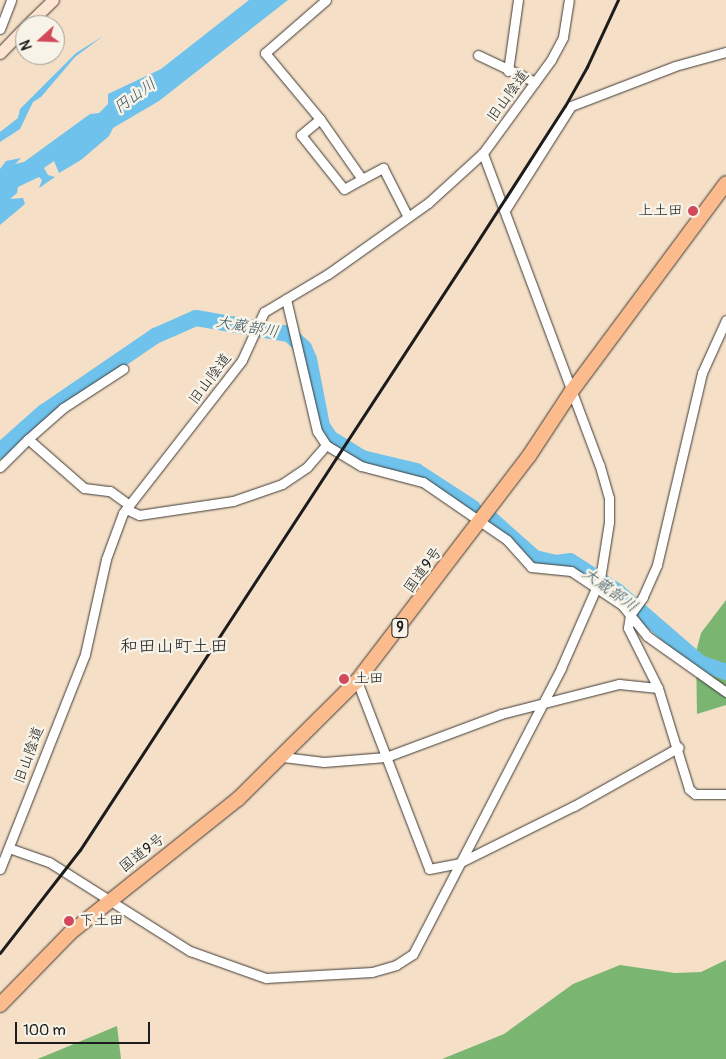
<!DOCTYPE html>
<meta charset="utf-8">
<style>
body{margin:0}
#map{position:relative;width:726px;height:1059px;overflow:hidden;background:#f5dfc6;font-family:Pangolin,"Klee One",sans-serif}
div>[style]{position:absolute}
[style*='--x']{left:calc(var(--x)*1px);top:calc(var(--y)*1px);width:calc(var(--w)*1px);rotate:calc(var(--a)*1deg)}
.forest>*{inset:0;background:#7bb572}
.water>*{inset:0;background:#6ec2eb}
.river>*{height:16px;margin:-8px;padding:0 8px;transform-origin:8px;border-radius:8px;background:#6ec2eb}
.roads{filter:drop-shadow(0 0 1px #3d3936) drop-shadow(0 0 1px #3d3936)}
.minor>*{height:9px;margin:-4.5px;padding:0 4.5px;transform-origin:4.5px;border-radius:4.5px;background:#fff}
.secondary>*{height:11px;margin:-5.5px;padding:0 5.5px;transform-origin:5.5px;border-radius:5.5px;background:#fde4d1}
.trunk>*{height:14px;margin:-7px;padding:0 7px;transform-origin:7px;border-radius:7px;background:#fbbb8d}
.rail>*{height:2.5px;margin:-1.25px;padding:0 1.25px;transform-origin:1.25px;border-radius:1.25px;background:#1c1c1c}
.dots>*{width:14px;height:14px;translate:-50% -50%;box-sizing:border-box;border:2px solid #f7f3e8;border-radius:50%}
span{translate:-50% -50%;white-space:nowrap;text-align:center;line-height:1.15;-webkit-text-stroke:5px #f7f3e8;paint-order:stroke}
.shield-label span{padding:1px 4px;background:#f7f3e8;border:1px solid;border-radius:4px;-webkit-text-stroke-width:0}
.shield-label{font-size:14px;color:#1c1c1c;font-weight:700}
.street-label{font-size:15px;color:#1c1c1c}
.poi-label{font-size:15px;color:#1c1c1c}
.right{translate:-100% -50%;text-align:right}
.left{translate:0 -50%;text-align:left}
.water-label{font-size:16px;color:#395664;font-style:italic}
.quarter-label{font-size:18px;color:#1c1c1c}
.north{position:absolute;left:15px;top:15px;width:50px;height:50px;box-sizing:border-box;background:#f7f3e8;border:1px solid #9f9d96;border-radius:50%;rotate:250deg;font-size:14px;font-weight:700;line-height:20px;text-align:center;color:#1c1c1c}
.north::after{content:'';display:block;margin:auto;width:18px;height:22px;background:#d1495b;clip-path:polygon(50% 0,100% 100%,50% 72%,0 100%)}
.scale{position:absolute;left:15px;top:1022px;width:135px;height:22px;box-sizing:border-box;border:2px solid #1c1c1c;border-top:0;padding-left:6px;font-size:15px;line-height:18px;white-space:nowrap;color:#1c1c1c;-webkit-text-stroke:4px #f7f3e8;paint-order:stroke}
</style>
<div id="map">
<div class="forest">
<i style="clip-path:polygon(726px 600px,726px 705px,697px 714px,696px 652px,701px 633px)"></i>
<i style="clip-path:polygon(726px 960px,726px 1059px,442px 1059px,504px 1034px,573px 984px,620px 965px,675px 973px,701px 972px)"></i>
<i style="clip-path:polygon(117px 1026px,121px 1059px,37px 1059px,45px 1056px)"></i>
</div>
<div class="water">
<i style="clip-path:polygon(249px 0,288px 0,159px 101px,113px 128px,109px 136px,81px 160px,59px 173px,54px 161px,44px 168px,48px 175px,55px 177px,39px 188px,42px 180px,39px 177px,18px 187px,17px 193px,10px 199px,23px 198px,25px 204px,0 225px,0 169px,6px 161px,21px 158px,15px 164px,24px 162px,90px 114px,99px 113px,108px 104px,108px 94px,161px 69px)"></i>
<i style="clip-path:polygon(103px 36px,75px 57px,41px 97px,33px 102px,20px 129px,0 142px,0 132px,18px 118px,20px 109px,76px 53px)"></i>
</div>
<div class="river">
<i style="--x:0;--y:451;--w:59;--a:-41.6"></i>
<i style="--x:44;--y:412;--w:135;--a:-34.4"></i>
<i style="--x:155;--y:336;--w:45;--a:-23.7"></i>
<i style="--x:196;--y:318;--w:94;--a:9.8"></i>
<i style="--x:289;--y:334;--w:21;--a:43"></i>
<i style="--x:304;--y:348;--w:12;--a:66"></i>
<i style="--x:309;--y:359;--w:68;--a:79"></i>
<i style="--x:322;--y:426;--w:14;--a:56"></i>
<i style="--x:330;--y:438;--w:38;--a:32"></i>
<i style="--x:362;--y:458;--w:56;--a:13.5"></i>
<i style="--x:416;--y:471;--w:68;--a:33"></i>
<i style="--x:491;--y:519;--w:59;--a:41.6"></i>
<i style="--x:535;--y:558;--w:22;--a:13"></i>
<i style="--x:556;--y:563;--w:14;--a:-8"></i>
<i style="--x:570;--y:561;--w:56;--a:32.6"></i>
<i style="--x:617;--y:591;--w:110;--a:40.9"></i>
<i style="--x:700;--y:663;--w:28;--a:19"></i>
</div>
<div class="roads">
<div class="minor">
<i style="--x:326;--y:0;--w:81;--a:139"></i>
<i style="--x:265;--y:53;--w:86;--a:50.2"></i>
<i style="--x:320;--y:119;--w:73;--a:55"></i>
<i style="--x:362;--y:179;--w:24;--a:-28"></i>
<i style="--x:383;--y:168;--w:55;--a:63"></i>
<i style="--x:0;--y:29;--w:31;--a:-69"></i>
<i style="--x:478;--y:55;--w:63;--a:25.3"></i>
<i style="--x:508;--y:71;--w:72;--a:-82"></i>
<i style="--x:320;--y:119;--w:25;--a:140"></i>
<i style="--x:301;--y:135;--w:69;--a:51.5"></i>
<i style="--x:344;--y:189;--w:21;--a:-29"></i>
<i style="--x:505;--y:210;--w:123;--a:-57.6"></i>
<i style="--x:571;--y:106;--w:111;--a:-21"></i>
<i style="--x:675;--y:66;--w:53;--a:-15.4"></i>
<i style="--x:286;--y:299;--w:136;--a:76.8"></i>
<i style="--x:317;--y:431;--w:17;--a:57"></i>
<i style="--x:326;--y:445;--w:41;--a:31"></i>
<i style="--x:361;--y:466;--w:64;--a:14.5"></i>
<i style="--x:423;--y:482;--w:102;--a:34.6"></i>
<i style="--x:507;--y:540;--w:36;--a:48"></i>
<i style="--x:531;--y:567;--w:40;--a:5.7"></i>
<i style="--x:571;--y:571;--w:61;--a:33.7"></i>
<i style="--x:622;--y:605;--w:40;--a:51"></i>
<i style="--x:647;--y:636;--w:97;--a:35.3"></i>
<i style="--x:726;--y:320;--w:58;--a:114.4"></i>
<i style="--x:702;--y:373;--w:197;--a:103.2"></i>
<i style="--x:657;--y:565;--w:35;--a:114"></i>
<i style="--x:643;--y:597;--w:22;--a:126"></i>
<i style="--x:630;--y:615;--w:13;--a:99"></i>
<i style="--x:628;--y:628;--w:67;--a:63.4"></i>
<i style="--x:658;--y:688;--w:106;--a:72.9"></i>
<i style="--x:689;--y:789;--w:8;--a:40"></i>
<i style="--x:695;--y:794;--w:31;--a:0"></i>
<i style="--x:28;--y:439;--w:47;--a:-41.5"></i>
<i style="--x:63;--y:408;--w:72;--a:-33"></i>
<i style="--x:0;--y:467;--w:40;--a:-45"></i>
<i style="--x:28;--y:439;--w:74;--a:41.2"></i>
<i style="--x:84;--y:488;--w:26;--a:7"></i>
<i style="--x:110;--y:491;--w:24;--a:36"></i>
<i style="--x:126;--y:509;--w:14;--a:25"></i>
<i style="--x:139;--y:515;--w:95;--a:-8.5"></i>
<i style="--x:233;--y:501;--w:52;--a:-19.1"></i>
<i style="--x:282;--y:484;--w:30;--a:-34"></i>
<i style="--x:307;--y:467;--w:29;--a:-49"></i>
<i style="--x:357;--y:681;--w:201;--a:69"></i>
<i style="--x:429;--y:869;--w:31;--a:-11"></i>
<i style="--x:459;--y:863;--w:128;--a:-26.4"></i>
<i style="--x:574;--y:806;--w:120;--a:-29.3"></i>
<i style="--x:283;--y:757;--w:41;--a:7"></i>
<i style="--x:324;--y:762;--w:62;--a:-4.6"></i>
<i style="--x:386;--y:757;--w:123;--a:-20.5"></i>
<i style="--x:501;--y:714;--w:122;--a:-14.3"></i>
<i style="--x:619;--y:684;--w:39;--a:6"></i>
<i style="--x:9;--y:848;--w:42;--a:19.3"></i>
<i style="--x:49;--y:862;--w:167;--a:32.3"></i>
<i style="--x:190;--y:951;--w:81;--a:19.6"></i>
<i style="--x:266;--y:978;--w:106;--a:-3.2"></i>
<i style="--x:372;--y:972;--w:25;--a:-16"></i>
<i style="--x:396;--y:965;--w:20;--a:-33"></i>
<i style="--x:413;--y:954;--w:322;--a:-62.6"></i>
<i style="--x:561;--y:668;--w:97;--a:-66.3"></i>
<i style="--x:600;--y:579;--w:58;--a:-81"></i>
<i style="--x:609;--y:522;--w:24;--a:-90"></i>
<i style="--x:609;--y:498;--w:35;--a:-106"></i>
<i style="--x:599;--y:464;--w:332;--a:-110.5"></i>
<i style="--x:0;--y:869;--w:231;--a:-68.4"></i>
<i style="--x:85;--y:654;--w:97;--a:-77.5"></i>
<i style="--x:106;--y:559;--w:49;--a:-69.7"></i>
<i style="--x:123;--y:513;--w:194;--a:-52.1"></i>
<i style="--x:242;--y:360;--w:53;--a:-65.4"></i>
<i style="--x:264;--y:312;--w:74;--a:-30.7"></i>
<i style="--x:328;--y:274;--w:123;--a:-35.4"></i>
<i style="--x:428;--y:203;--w:74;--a:-42.3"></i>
<i style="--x:483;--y:153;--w:115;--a:-53.8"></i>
<i style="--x:551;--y:60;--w:26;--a:-62"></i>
<i style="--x:563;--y:37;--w:37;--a:-81"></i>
</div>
<div class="secondary">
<i style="--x:27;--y:25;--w:36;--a:-44"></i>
<i style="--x:0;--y:53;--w:36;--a:-46"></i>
</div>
<div class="trunk">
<i style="--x:0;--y:1005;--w:100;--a:-45.8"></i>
<i style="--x:70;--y:933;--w:215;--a:-38.6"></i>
<i style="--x:238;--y:799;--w:168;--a:-44.8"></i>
<i style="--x:357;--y:681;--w:283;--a:-52.6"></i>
<i style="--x:529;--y:456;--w:77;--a:-56.7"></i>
<i style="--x:571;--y:392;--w:260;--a:-53.4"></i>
</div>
</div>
<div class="rail">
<i style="--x:0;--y:953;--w:130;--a:-52.2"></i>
<i style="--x:80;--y:850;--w:704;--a:-56.83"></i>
<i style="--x:465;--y:261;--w:184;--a:-57.2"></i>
<i style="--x:565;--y:106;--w:45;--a:-60.6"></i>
<i style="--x:587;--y:67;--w:74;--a:-65.2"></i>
</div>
<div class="dots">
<i style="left:693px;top:211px;background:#d1495b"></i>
<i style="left:344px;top:679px;background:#d1495b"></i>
<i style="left:69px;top:921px;background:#d1495b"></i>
</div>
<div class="shield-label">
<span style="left:400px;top:628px">9</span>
</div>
<div class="street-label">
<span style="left:508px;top:96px;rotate:-54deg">旧山陰道</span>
<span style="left:210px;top:379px;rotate:-53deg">旧山陰道</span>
<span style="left:423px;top:570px;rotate:-54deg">国道9号</span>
<span style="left:29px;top:755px;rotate:-70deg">旧山陰道</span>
<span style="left:142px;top:853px;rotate:-38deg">国道9号</span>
</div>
<div class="poi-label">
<span class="right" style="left:683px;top:211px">上土田</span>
<span class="left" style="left:354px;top:679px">土田</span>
<span class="left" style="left:79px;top:921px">下土田</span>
</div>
<div class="water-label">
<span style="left:135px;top:96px;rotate:-36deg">円山川</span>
<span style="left:247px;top:327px;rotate:10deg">大蔵部川</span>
<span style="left:610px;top:590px;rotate:36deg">大蔵部川</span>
</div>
<div class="quarter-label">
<span style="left:174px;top:647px">和田山町土田</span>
</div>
<div class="north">N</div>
<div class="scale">100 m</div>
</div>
